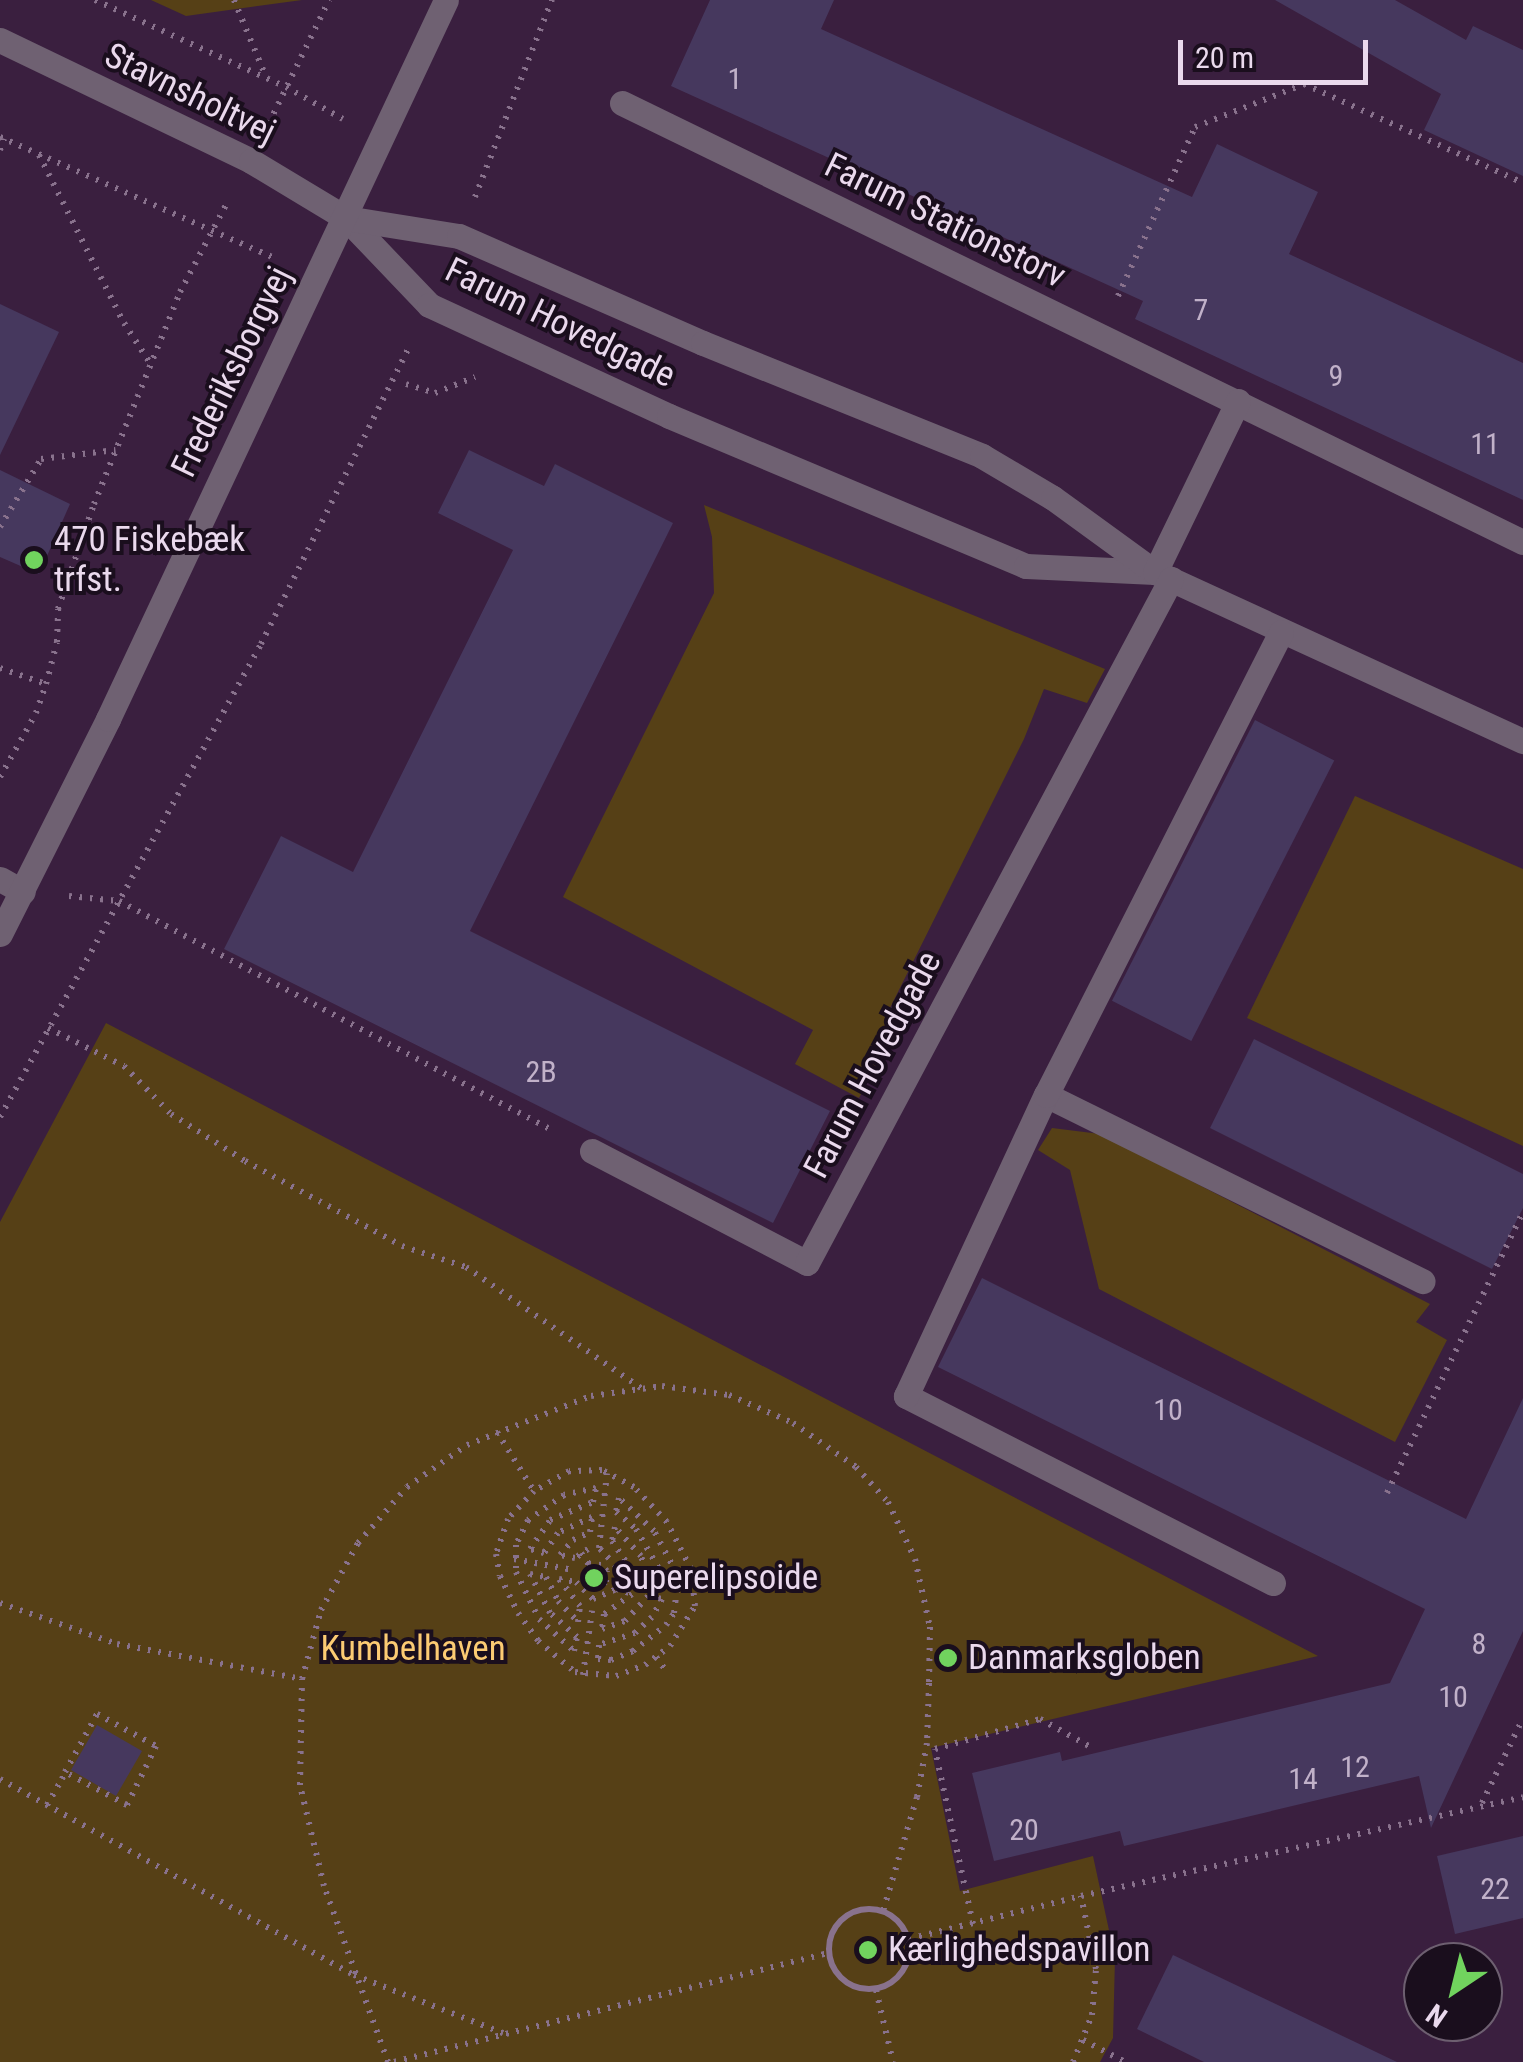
<!DOCTYPE html>
<meta charset="utf-8">
<style>
body{margin:0}
#map{position:relative;width:1523px;height:2062px;overflow:hidden;background:#3a1f3f;font-family:"Roboto Condensed",sans-serif}
div>[style]{position:absolute}
[style*='--x']{left:calc(var(--x)*1px);top:calc(var(--y)*1px);width:calc(var(--w)*1px);rotate:calc(var(--a)*1deg)}
.green>*{inset:0;background:#564016}
.building>*{inset:0;background:#46385e;transform-origin:0 0}
.path>*{height:6px;margin-top:-3px;transform-origin:0;background:repeating-linear-gradient(90deg,#89728d 0 2.5px,transparent 0 10.5px)}
.path>.ring{margin:-3px;padding:0;box-sizing:content-box;background:none;border:6px solid #89728d;border-radius:50%}
.minor>*{height:25px;margin:-12.5px;padding:0 12.5px;transform-origin:12.5px;border-radius:12.5px;background:#6f6172}
.dots>*{width:28px;height:28px;translate:-50% -50%;box-sizing:border-box;border:5px solid #1a0e1d;border-radius:50%}
span{translate:-50% -50%;white-space:nowrap;text-align:center;line-height:1.15;-webkit-text-stroke:8px #1a0e1d;paint-order:stroke}
.number-label{font-size:30px;color:#c1b1c9}
.number-label span{-webkit-text-stroke-width:0}
.street-label{font-size:35px;color:#ead9ed}
.poi-label{font-size:35px;color:#ead9ed}
.left{translate:0 -50%;text-align:left}
.park-label{font-size:35px;color:#fccb73}
.north{position:absolute;left:1403px;top:1942px;width:100px;height:100px;box-sizing:border-box;background:#1a0e1d;border:2px solid #6d5f70;border-radius:50%;rotate:215deg;font-size:28px;font-weight:700;line-height:40px;text-align:center;color:#ead9ed}
.north::after{content:'';display:block;margin:auto;width:35px;height:45px;background:#71d35e;clip-path:polygon(50% 0,100% 100%,50% 72%,0 100%)}
.scale{position:absolute;left:1178px;top:40px;width:190px;height:45px;box-sizing:border-box;border:5px solid #ead9ed;border-top:0;padding-left:12px;font-size:30px;line-height:35px;white-space:nowrap;color:#ead9ed;-webkit-text-stroke:8px #1a0e1d;paint-order:stroke}
</style>
<div id="map">
<div class="green">
<i style="clip-path:polygon(151px 0,302px 0,186px 16px)"></i>
<i style="clip-path:polygon(704px 505px,1105px 669px,1087px 703px,1044px 689px,1024px 739px,887px 1014px,898px 1022px,859px 1098px,795px 1064px,813px 1030px,563px 897px,714px 593px,712px 537px)"></i>
<i style="clip-path:polygon(1355px 796px,1523px 869px,1523px 1146px,1247px 1018px)"></i>
<i style="clip-path:polygon(106px 1023px,1318px 1656px,931px 1748px,960px 1891px,1093px 1856px,1115px 1958px,1113px 2038px,1100px 2062px,0 2062px,0 1222px)"></i>
<i style="clip-path:polygon(1052px 1128px,1100px 1134px,1430px 1304px,1416px 1322px,1447px 1340px,1395px 1442px,1099px 1289px,1070px 1170px,1038px 1150px)"></i>
</div>
<div class="building">
<i style="clip-path:polygon(710px 0,834px 0,821px 29px,1192px 197px,1217px 144px,1318px 192px,1289px 254px,1523px 363px,1523px 500px,1135px 319px,1143px 301px,671px 86px)"></i>
<i style="clip-path:polygon(1275px 0,1395px 0,1466px 40px,1473px 26px,1523px 50px,1523px 176px,1424px 130px,1441px 94px)"></i>
<i style="clip-path:polygon(0 304px,59px 332px,0 455px)"></i>
<i style="clip-path:polygon(469px 450px,544px 486px,555px 464px,673px 523px,470px 931px,830px 1111px,773px 1223px,224px 949px,281px 836px,353px 872px,513px 550px,438px 513px)"></i>
<i style="clip-path:polygon(0 470px,70px 504px,39px 574px,0 557px)"></i>
<i style="left:1255px;top:720px;width:89px;height:315px;rotate:27deg"></i>
<i style="clip-path:polygon(1254px 1039px,1523px 1174px,1523px 1208px,1492px 1269px,1210px 1128px)"></i>
<i style="clip-path:polygon(982px 1278px,1466px 1519px,1523px 1398px,1523px 1631px,1431px 1828px,1419px 1776px,1124px 1846px,1120px 1831px,994px 1861px,972px 1773px,1060px 1752px,1062px 1761px,1390px 1683px,1425px 1609px,938px 1367px)"></i>
<i style="left:97px;top:1725px;width:52px;height:52px;rotate:30deg"></i>
<i style="clip-path:polygon(1523px 1836px,1523px 1918px,1455px 1934px,1437px 1856px)"></i>
<i style="clip-path:polygon(1173px 1955px,1397px 2062px,1204px 2062px,1137px 2029px)"></i>
</div>
<div class="path">
<i style="--x:95;--y:0;--w:210;--a:24.5"></i>
<i style="--x:286;--y:87;--w:65;--a:29.3"></i>
<i style="--x:234;--y:0;--w:83;--a:67.4"></i>
<i style="--x:269;--y:123;--w:137;--a:-64"></i>
<i style="--x:0;--y:137;--w:300;--a:23.8"></i>
<i style="--x:0;--y:150;--w:12;--a:-70"></i>
<i style="--x:39;--y:155;--w:188;--a:63.2"></i>
<i style="--x:124;--y:323;--w:48;--a:57"></i>
<i style="--x:475;--y:197;--w:212;--a:-68.7"></i>
<i style="--x:1118;--y:296;--w:186;--a:-65.5"></i>
<i style="--x:1195;--y:127;--w:117;--a:-21.5"></i>
<i style="--x:1304;--y:84;--w:240;--a:24.3"></i>
<i style="--x:406;--y:384;--w:30;--a:17"></i>
<i style="--x:435;--y:393;--w:43;--a:-21.8"></i>
<i style="--x:0;--y:527;--w:79;--a:-58.9"></i>
<i style="--x:41;--y:459;--w:75;--a:-6.9"></i>
<i style="--x:0;--y:668;--w:49;--a:19.2"></i>
<i style="--x:0;--y:777;--w:73;--a:-60.6"></i>
<i style="--x:36;--y:713;--w:31;--a:-71"></i>
<i style="--x:46;--y:684;--w:43;--a:-75.3"></i>
<i style="--x:57;--y:642;--w:33;--a:-88"></i>
<i style="--x:58;--y:609;--w:111;--a:-71.1"></i>
<i style="--x:94;--y:504;--w:229;--a:-67.9"></i>
<i style="--x:180;--y:292;--w:103;--a:-62.2"></i>
<i style="--x:69;--y:896;--w:50;--a:5.7"></i>
<i style="--x:119;--y:901;--w:492;--a:27.9"></i>
<i style="--x:48;--y:1028;--w:85;--a:26.6"></i>
<i style="--x:124;--y:1066;--w:67;--a:45.6"></i>
<i style="--x:171;--y:1114;--w:88;--a:32.4"></i>
<i style="--x:245;--y:1161;--w:179;--a:28.4"></i>
<i style="--x:402;--y:1246;--w:67;--a:18.2"></i>
<i style="--x:466;--y:1267;--w:213;--a:34.7"></i>
<i style="--x:0;--y:1117;--w:540;--a:-61.11"></i>
<i style="--x:261;--y:644;--w:334;--a:-63.5"></i>
<i style="--x:497;--y:1432;--w:70;--a:57.9"></i>
<i style="--x:534;--y:1491;--w:38;--a:133"></i>
<i style="--x:508;--y:1519;--w:37;--a:109"></i>
<i style="--x:496;--y:1554;--w:22;--a:80"></i>
<i style="--x:500;--y:1576;--w:41;--a:64.1"></i>
<i style="--x:518;--y:1613;--w:34;--a:54"></i>
<i style="--x:538;--y:1641;--w:48;--a:40"></i>
<i style="--x:575;--y:1672;--w:41;--a:5.6"></i>
<i style="--x:616;--y:1676;--w:31;--a:-21"></i>
<i style="--x:645;--y:1665;--w:31;--a:-37"></i>
<i style="--x:670;--y:1646;--w:47;--a:-58"></i>
<i style="--x:695;--y:1606;--w:37;--a:-96"></i>
<i style="--x:691;--y:1569;--w:53;--a:-117.1"></i>
<i style="--x:667;--y:1522;--w:48;--a:-133.3"></i>
<i style="--x:634;--y:1487;--w:36;--a:-152"></i>
<i style="--x:602;--y:1470;--w:33;--a:178"></i>
<i style="--x:569;--y:1471;--w:40;--a:150.3"></i>
<i style="--x:1387;--y:1493;--w:312;--a:-64.2"></i>
<i style="--x:588;--y:1549;--w:16;--a:145"></i>
<i style="--x:575;--y:1558;--w:15;--a:-169"></i>
<i style="--x:560;--y:1555;--w:20;--a:-49"></i>
<i style="--x:573;--y:1540;--w:19;--a:-25"></i>
<i style="--x:590;--y:1532;--w:15;--a:-82"></i>
<i style="--x:592;--y:1517;--w:38;--a:155"></i>
<i style="--x:558;--y:1533;--w:24;--a:125"></i>
<i style="--x:544;--y:1553;--w:15;--a:-164"></i>
<i style="--x:530;--y:1549;--w:35;--a:-55"></i>
<i style="--x:550;--y:1520;--w:47;--a:-22.7"></i>
<i style="--x:593;--y:1502;--w:14;--a:-78"></i>
<i style="--x:596;--y:1488;--w:33;--a:168"></i>
<i style="--x:564;--y:1495;--w:44;--a:145.2"></i>
<i style="--x:528;--y:1520;--w:28;--a:116"></i>
<i style="--x:516;--y:1545;--w:27;--a:90"></i>
<i style="--x:516;--y:1572;--w:52;--a:63.9"></i>
<i style="--x:539;--y:1619;--w:47;--a:42.4"></i>
<i style="--x:574;--y:1651;--w:14;--a:-78"></i>
<i style="--x:577;--y:1637;--w:36;--a:-138"></i>
<i style="--x:550;--y:1613;--w:44;--a:-117.1"></i>
<i style="--x:530;--y:1574;--w:16;--a:11"></i>
<i style="--x:546;--y:1577;--w:27;--a:63"></i>
<i style="--x:558;--y:1601;--w:29;--a:46"></i>
<i style="--x:578;--y:1622;--w:16;--a:-83"></i>
<i style="--x:580;--y:1606;--w:34;--a:-128"></i>
<i style="--x:559;--y:1579;--w:17;--a:10"></i>
<i style="--x:576;--y:1582;--w:24;--a:45"></i>
<i style="--x:593;--y:1599;--w:25;--a:-23"></i>
<i style="--x:616;--y:1589;--w:17;--a:17"></i>
<i style="--x:632;--y:1594;--w:34;--a:144"></i>
<i style="--x:604;--y:1614;--w:15;--a:98"></i>
<i style="--x:602;--y:1629;--w:24;--a:-19"></i>
<i style="--x:625;--y:1621;--w:34;--a:-47"></i>
<i style="--x:648;--y:1596;--w:14;--a:12"></i>
<i style="--x:662;--y:1599;--w:21;--a:119"></i>
<i style="--x:652;--y:1617;--w:23;--a:137"></i>
<i style="--x:635;--y:1633;--w:38;--a:162"></i>
<i style="--x:599;--y:1645;--w:14;--a:94"></i>
<i style="--x:598;--y:1659;--w:13;--a:4"></i>
<i style="--x:611;--y:1660;--w:24;--a:-22"></i>
<i style="--x:633;--y:1651;--w:42;--a:-38.2"></i>
<i style="--x:666;--y:1625;--w:14;--a:-56"></i>
<i style="--x:674;--y:1613;--w:25;--a:-83"></i>
<i style="--x:677;--y:1588;--w:16;--a:-94"></i>
<i style="--x:676;--y:1572;--w:47;--a:-118.2"></i>
<i style="--x:654;--y:1531;--w:48;--a:-136.7"></i>
<i style="--x:619;--y:1498;--w:14;--a:102"></i>
<i style="--x:616;--y:1512;--w:26;--a:40"></i>
<i style="--x:636;--y:1529;--w:52;--a:60"></i>
<i style="--x:662;--y:1574;--w:16;--a:-166"></i>
<i style="--x:646;--y:1570;--w:15;--a:-110"></i>
<i style="--x:641;--y:1556;--w:39;--a:-132"></i>
<i style="--x:615;--y:1527;--w:14;--a:102"></i>
<i style="--x:612;--y:1541;--w:34;--a:56"></i>
<i style="--x:631;--y:1569;--w:15;--a:-169"></i>
<i style="--x:616;--y:1566;--w:25;--a:-133"></i>
<i style="--x:599;--y:1548;--w:75;--a:-83.9"></i>
<i style="--x:581;--y:1553;--w:14;--a:54"></i>
<i style="--x:589;--y:1564;--w:9;--a:126"></i>
<i style="--x:584;--y:1571;--w:10;--a:61"></i>
<i style="--x:589;--y:1580;--w:8;--a:45"></i>
<i style="--x:595;--y:1586;--w:12;--a:-20"></i>
<i style="--x:606;--y:1582;--w:11;--a:-85"></i>
<i style="--x:607;--y:1571;--w:8;--a:-135"></i>
<i style="--x:601;--y:1565;--w:12;--a:-175"></i>
<i style="--x:514;--y:1559;--w:60;--a:10.6"></i>
<i style="--x:620;--y:1578;--w:58;--a:10"></i>
<i style="--x:0;--y:1603;--w:124;--a:19.3"></i>
<i style="--x:117;--y:1644;--w:188;--a:10.7"></i>
<i style="--x:656;--y:1657;--w:14;--a:54"></i>
<i style="--x:583;--y:1675;--w:65;--a:-82"></i>
<i style="--x:0;--y:1779;--w:405;--a:29"></i>
<i style="--x:354;--y:1975;--w:160;--a:21.3"></i>
<i style="--x:1482;--y:1803;--w:94;--a:-64.2"></i>
<i style="--x:47;--y:1805;--w:30;--a:-60"></i>
<i style="--x:62;--y:1779;--w:8;--a:-67"></i>
<i style="--x:65;--y:1772;--w:66;--a:-61.1"></i>
<i style="--x:97;--y:1714;--w:67;--a:28.5"></i>
<i style="--x:156;--y:1746;--w:66;--a:116.2"></i>
<i style="--x:127;--y:1805;--w:70;--a:-152"></i>
<i class="ring" style="left:829px;top:1909px;width:74px;height:74px"></i>
<i style="--x:973;--y:1924;--w:179;--a:-102.3"></i>
<i style="--x:935;--y:1749;--w:109;--a:-15.9"></i>
<i style="--x:1040;--y:1719;--w:56;--a:28.9"></i>
<i style="--x:909;--y:1939;--w:177;--a:-14"></i>
<i style="--x:1081;--y:1896;--w:453;--a:-12.6"></i>
<i style="--x:876;--y:1990;--w:74;--a:76.7"></i>
<i style="--x:1083;--y:2040;--w:47;--a:27.6"></i>
<i style="--x:388;--y:2062;--w:187;--a:-110"></i>
<i style="--x:324;--y:1886;--w:104;--a:-103.4"></i>
<i style="--x:300;--y:1785;--w:106;--a:-88.9"></i>
<i style="--x:302;--y:1679;--w:72;--a:-74.6"></i>
<i style="--x:321;--y:1610;--w:77;--a:-61.1"></i>
<i style="--x:358;--y:1543;--w:74;--a:-48.8"></i>
<i style="--x:407;--y:1487;--w:73;--a:-35"></i>
<i style="--x:467;--y:1445;--w:133;--a:-21.6"></i>
<i style="--x:591;--y:1396;--w:72;--a:-8"></i>
<i style="--x:662;--y:1386;--w:68;--a:7.7"></i>
<i style="--x:729;--y:1395;--w:70;--a:23.6"></i>
<i style="--x:793;--y:1423;--w:77;--a:34.9"></i>
<i style="--x:856;--y:1467;--w:47;--a:47.6"></i>
<i style="--x:888;--y:1502;--w:63;--a:64.7"></i>
<i style="--x:915;--y:1559;--w:70;--a:77.6"></i>
<i style="--x:930;--y:1627;--w:56;--a:91"></i>
<i style="--x:929;--y:1683;--w:60;--a:91.9"></i>
<i style="--x:927;--y:1743;--w:55;--a:100.5"></i>
<i style="--x:917;--y:1797;--w:119;--a:106.6"></i>
<i style="--x:394;--y:2062;--w:448;--a:-14.1"></i>
<i style="--x:1073;--y:2062;--w:51;--a:-68"></i>
<i style="--x:1092;--y:2015;--w:46;--a:-85"></i>
<i style="--x:1096;--y:1969;--w:75;--a:-101.6"></i>
</div>
<div class="minor">
<i style="--x:0;--y:40;--w:279;--a:25.7"></i>
<i style="--x:251;--y:161;--w:111;--a:31"></i>
<i style="--x:346;--y:218;--w:120;--a:46.3"></i>
<i style="--x:429;--y:305;--w:264;--a:24.8"></i>
<i style="--x:669;--y:416;--w:387;--a:22.8"></i>
<i style="--x:1026;--y:566;--w:129;--a:2.7"></i>
<i style="--x:622;--y:103;--w:1002;--a:25.98"></i>
<i style="--x:346;--y:218;--w:114;--a:9.1"></i>
<i style="--x:459;--y:236;--w:266;--a:23.7"></i>
<i style="--x:703;--y:343;--w:301;--a:22"></i>
<i style="--x:982;--y:456;--w:82;--a:30.6"></i>
<i style="--x:1053;--y:498;--w:126;--a:36"></i>
<i style="--x:1155;--y:572;--w:405;--a:24.7"></i>
<i style="--x:1155;--y:572;--w:190;--a:-64.1"></i>
<i style="--x:0;--y:879;--w:26;--a:29"></i>
<i style="--x:0;--y:934;--w:241;--a:-63.3"></i>
<i style="--x:108;--y:719;--w:794;--a:-64.82"></i>
<i style="--x:1046;--y:1095;--w:420;--a:26.3"></i>
<i style="--x:592;--y:1151;--w:242;--a:27.5"></i>
<i style="--x:807;--y:1263;--w:775;--a:-61.98"></i>
<i style="--x:1273;--y:1583;--w:412;--a:-153"></i>
<i style="--x:906;--y:1396;--w:332;--a:-65.1"></i>
<i style="--x:1046;--y:1095;--w:519;--a:-63.09"></i>
</div>
<div class="dots">
<i style="left:34px;top:560px;background:#71d35e"></i>
<i style="left:594px;top:1578px;background:#71d35e"></i>
<i style="left:948px;top:1658px;background:#71d35e"></i>
<i style="left:868px;top:1950px;background:#71d35e"></i>
</div>
<div class="number-label">
<span style="left:735px;top:79px">1</span>
<span style="left:1201px;top:310px">7</span>
<span style="left:1336px;top:376px">9</span>
<span style="left:1485px;top:444px">11</span>
<span style="left:541px;top:1072px">2B</span>
<span style="left:1168px;top:1410px">10</span>
<span style="left:1479px;top:1644px">8</span>
<span style="left:1453px;top:1697px">10</span>
<span style="left:1355px;top:1767px">12</span>
<span style="left:1303px;top:1779px">14</span>
<span style="left:1024px;top:1830px">20</span>
<span style="left:1495px;top:1889px">22</span>
</div>
<div class="street-label">
<span style="left:190px;top:94px;rotate:26deg">Stavnsholtvej</span>
<span style="left:945px;top:221px;rotate:26deg">Farum Stationstorv</span>
<span style="left:560px;top:323px;rotate:26deg">Farum Hovedgade</span>
<span style="left:232px;top:372px;rotate:-64deg">Frederiksborgvej</span>
<span style="left:873px;top:1065px;rotate:-62deg">Farum Hovedgade</span>
</div>
<div class="poi-label">
<span class="left" style="left:54px;top:560px">470 Fiskebæk<br>trfst.</span>
<span class="left" style="left:614px;top:1578px">Superelipsoide</span>
<span class="left" style="left:968px;top:1658px">Danmarksgloben</span>
<span class="left" style="left:888px;top:1950px">Kærlighedspavillon</span>
</div>
<div class="park-label">
<span style="left:413px;top:1649px">Kumbelhaven</span>
</div>
<div class="north">N</div>
<div class="scale">20 m</div>
</div>
